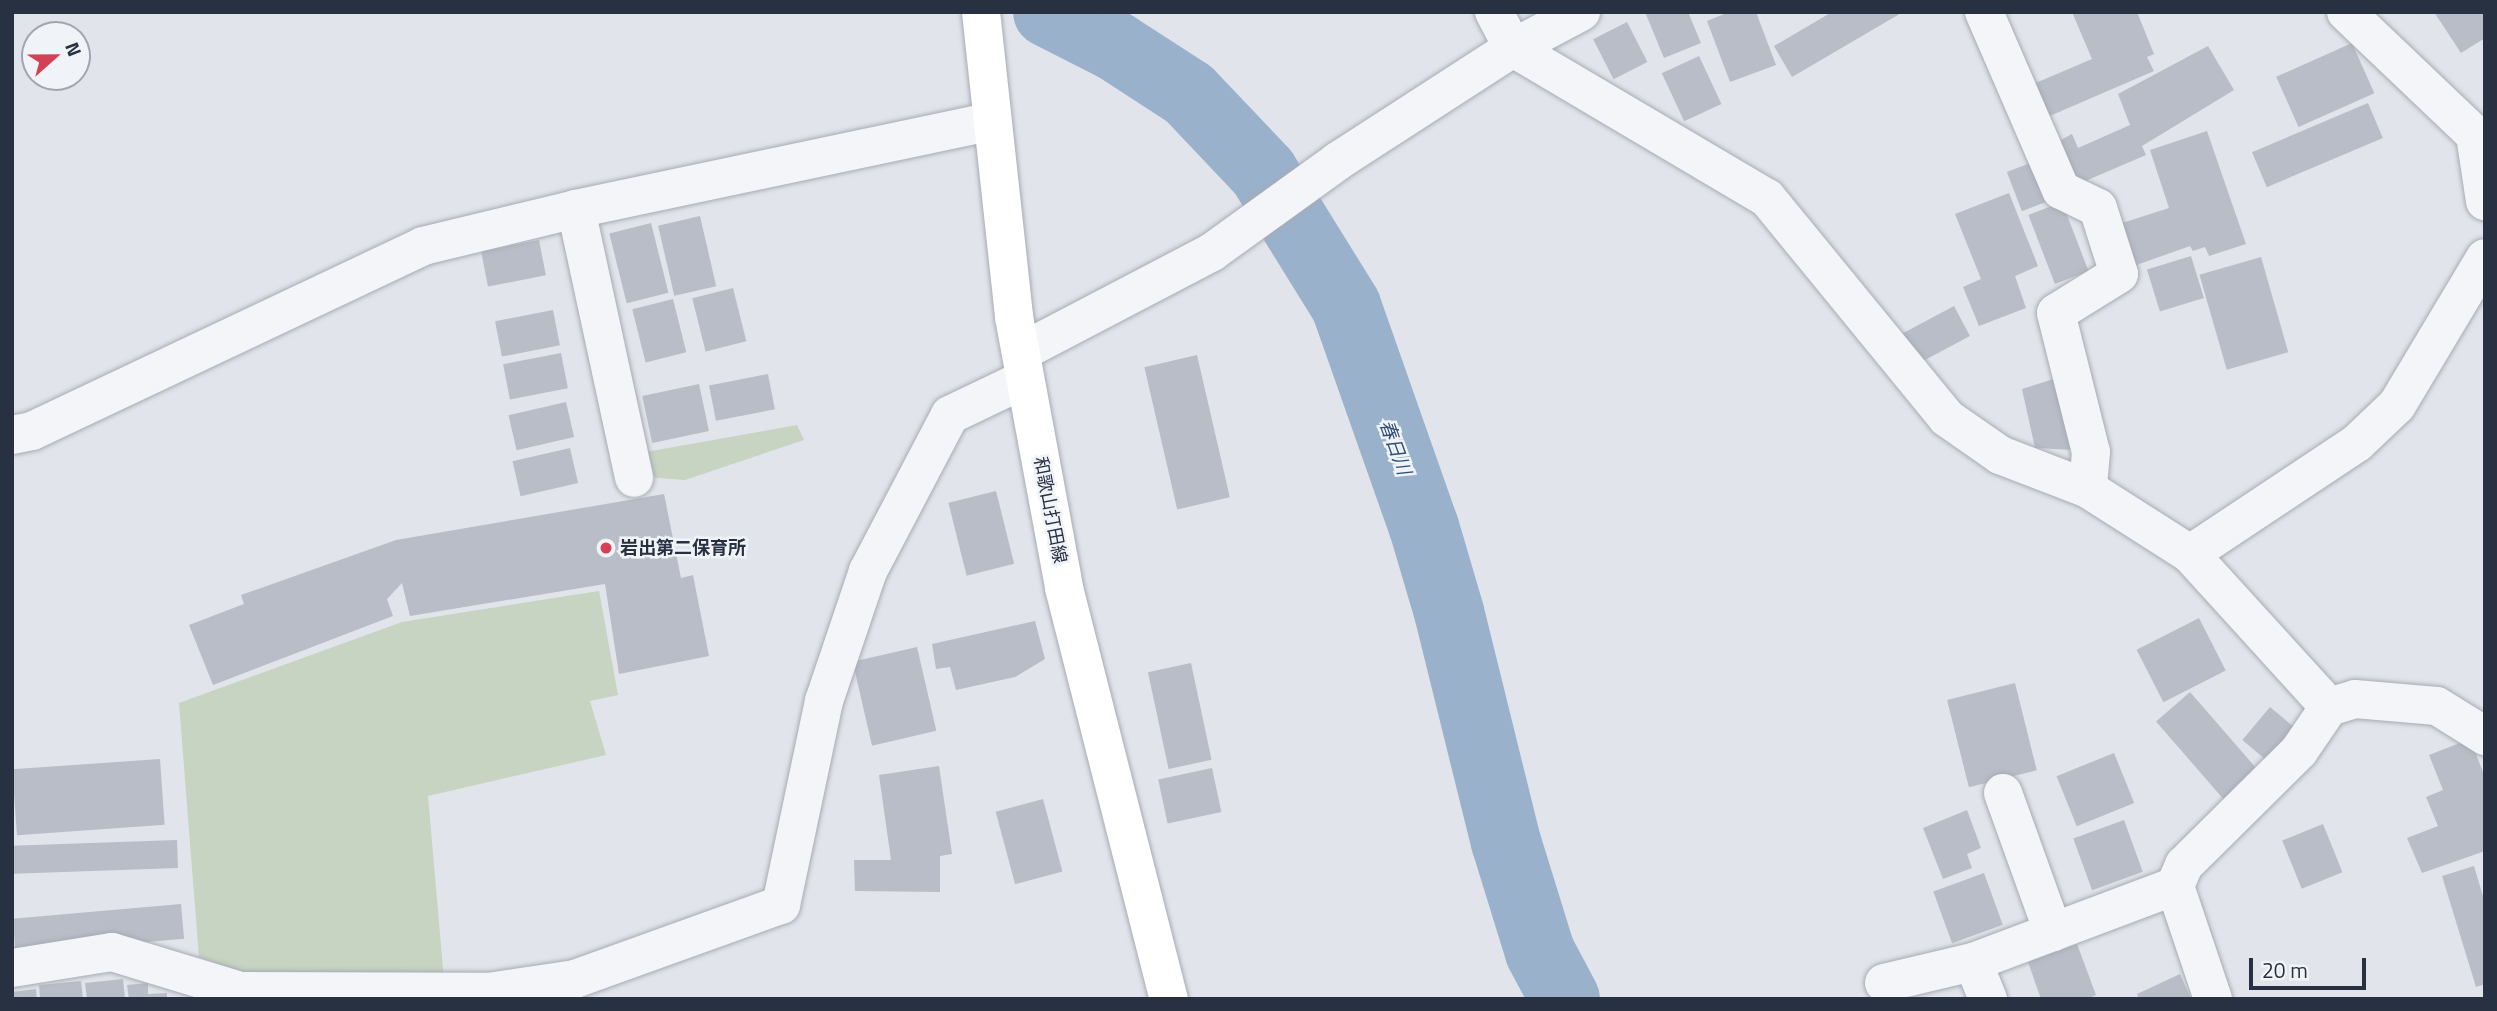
<!DOCTYPE html>
<meta charset="utf-8">
<style>
body{margin:0}
#map{position:relative;width:2497px;height:1011px;overflow:hidden;background:#e1e4ea;font-family:"Titillium Web","Noto Sans JP",sans-serif}
div>[style]{position:absolute}
[style*='--x']{left:calc(var(--x)*1px);top:calc(var(--y)*1px);width:calc(var(--w)*1px);rotate:calc(var(--a)*1deg)}
.green>*{inset:0;background:#c6d4c1}
.river>*{height:70px;margin:-35px;padding:0 35px;transform-origin:35px;border-radius:35px;background:#9ab1cc}
.building>*{inset:0;background:#b8bdc7;transform-origin:0 0}
.roads{filter:drop-shadow(0 0 2px #a6abb4) drop-shadow(0 0 2px #a6abb4)}
.street>*{height:38px;margin:-19px;padding:0 19px;transform-origin:19px;border-radius:19px;background:#f4f5f8}
.primary>*{height:38px;margin:-19px;padding:0 19px;transform-origin:19px;border-radius:19px;background:#fff}
.dots>*{width:19px;height:19px;translate:-50% -50%;box-sizing:border-box;border:4px solid #f0f3f7;border-radius:50%}
span{translate:-50% -50%;white-space:nowrap;text-align:center;line-height:1.15;-webkit-text-stroke:5px #f0f3f7;paint-order:stroke}
.street-label{font-size:18px;color:#283142}
.poi-label{font-size:18px;color:#283142;font-weight:700}
.left{translate:0 -50%;text-align:left}
.water-label{font-size:19px;color:#304f78;font-style:italic}
.frame{position:absolute;inset:0;border:14px solid #283142;pointer-events:none}
.north{position:absolute;left:21px;top:21px;width:70px;height:70px;box-sizing:border-box;background:#f0f3f7;border:2px solid #a0a5af;border-radius:50%;rotate:69deg;font-size:19px;font-weight:700;line-height:28px;text-align:center;color:#283142}
.north::after{content:'';display:block;margin:auto;width:24px;height:32px;background:#d44155;clip-path:polygon(50% 0,100% 100%,50% 72%,0 100%)}
.scale{position:absolute;left:2249px;top:958px;width:117px;height:32px;box-sizing:border-box;border:4px solid #283142;border-top:0;padding-left:9px;font-size:21px;line-height:24px;white-space:nowrap;color:#283142;-webkit-text-stroke:5px #f0f3f7;paint-order:stroke}
</style>
<div id="map">
<div class="green">
<i style="clip-path:polygon(797px 425px,804px 440px,685px 480px,646px 477px,640px 453px)"></i>
<i style="clip-path:polygon(599px 591px,618px 695px,590px 701px,606px 755px,428px 796px,444px 980px,252px 976px,199px 957px,179px 703px,402px 622px)"></i>
</div>
<div class="river">
<i style="--x:1048;--y:12;--w:75;--a:26.9"></i>
<i style="--x:1115;--y:46;--w:88;--a:33"></i>
<i style="--x:1189;--y:94;--w:108;--a:46.5"></i>
<i style="--x:1263;--y:172;--w:158;--a:58.2"></i>
<i style="--x:1346;--y:306;--w:234;--a:70.6"></i>
<i style="--x:1424;--y:527;--w:89;--a:73.6"></i>
<i style="--x:1449;--y:612;--w:237;--a:76.1"></i>
<i style="--x:1506;--y:842;--w:115;--a:72.8"></i>
<i style="--x:1540;--y:952;--w:53;--a:62"></i>
</div>
<div class="building">
<i style="clip-path:polygon(1645px 12px,1688px 12px,1701px 43px,1664px 58px)"></i>
<i style="clip-path:polygon(1729px 12px,1756px 12px,1776px 65px,1730px 82px,1707px 21px)"></i>
<i style="clip-path:polygon(1832px 12px,1903px 12px,1792px 77px,1774px 46px)"></i>
<i style="clip-path:polygon(2072px 12px,2137px 12px,2154px 54px,2147px 57px,2154px 71px,2045px 118px,2031px 85px,2092px 59px)"></i>
<i style="clip-path:polygon(2434px 12px,2485px 12px,2485px 38px,2461px 53px)"></i>
<i style="left:1627px;top:22px;width:45px;height:38px;rotate:63deg"></i>
<i style="left:2352px;top:43px;width:55px;height:83px;rotate:66deg"></i>
<i style="clip-path:polygon(2208px 46px,2234px 90px,2142px 146px,2146px 155px,2076px 185px,2055px 143px,2072px 134px,2078px 148px,2130px 125px,2118px 94px)"></i>
<i style="left:1699px;top:56px;width:53px;height:41px;rotate:65deg"></i>
<i style="left:2368px;top:103px;width:38px;height:126px;rotate:67deg"></i>
<i style="clip-path:polygon(2207px 131px,2246px 244px,2209px 256px,2205px 247px,2193px 251px,2190px 246px,2131px 267px,2116px 225px,2169px 208px,2150px 150px)"></i>
<i style="left:2033px;top:162px;width:42px;height:28px;rotate:69deg"></i>
<i style="clip-path:polygon(2009px 193px,2038px 266px,2015px 276px,2026px 308px,1979px 326px,1963px 287px,1981px 279px,1955px 214px)"></i>
<i style="left:2062px;top:202px;width:74px;height:36px;rotate:69deg"></i>
<i style="left:700px;top:216px;width:72px;height:43px;rotate:77deg"></i>
<i style="left:651px;top:223px;width:72px;height:43px;rotate:76deg"></i>
<i style="left:539px;top:240px;width:36px;height:59px;rotate:79deg"></i>
<i style="left:2191px;top:256px;width:44px;height:46px;rotate:73deg"></i>
<i style="left:2261px;top:257px;width:99px;height:64px;rotate:74deg"></i>
<i style="left:733px;top:288px;width:55px;height:42px;rotate:76deg"></i>
<i style="left:673px;top:299px;width:55px;height:42px;rotate:76deg"></i>
<i style="left:1954px;top:306px;width:34px;height:60px;rotate:62deg"></i>
<i style="left:553px;top:310px;width:36px;height:59px;rotate:79deg"></i>
<i style="left:561px;top:353px;width:36px;height:59px;rotate:79deg"></i>
<i style="left:1197px;top:355px;width:146px;height:54px;rotate:77deg"></i>
<i style="left:768px;top:374px;width:36px;height:60px;rotate:79deg"></i>
<i style="clip-path:polygon(2057px 378px,2074px 450px,2035px 448px,2022px 389px)"></i>
<i style="left:699px;top:384px;width:48px;height:58px;rotate:78deg"></i>
<i style="left:566px;top:402px;width:36px;height:59px;rotate:77deg"></i>
<i style="left:570px;top:448px;width:36px;height:59px;rotate:77deg"></i>
<i style="left:996px;top:491px;width:75px;height:49px;rotate:76deg"></i>
<i style="clip-path:polygon(664px 494px,681px 578px,693px 575px,709px 656px,619px 674px,605px 584px,410px 616px,402px 583px,387px 599px,393px 616px,213px 685px,189px 625px,244px 604px,241px 595px,396px 540px)"></i>
<i style="left:2199px;top:618px;width:59px;height:70px;rotate:63deg"></i>
<i style="clip-path:polygon(1035px 621px,1045px 659px,1015px 677px,956px 690px,950px 667px,936px 669px,932px 644px)"></i>
<i style="left:917px;top:647px;width:86px;height:66px;rotate:77deg"></i>
<i style="left:1191px;top:663px;width:99px;height:44px;rotate:78deg"></i>
<i style="left:2015px;top:683px;width:90px;height:70px;rotate:76deg"></i>
<i style="left:2190px;top:692px;width:103px;height:45px;rotate:49deg"></i>
<i style="left:2270px;top:707px;width:35px;height:43px;rotate:40deg"></i>
<i style="clip-path:polygon(2470px 739px,2485px 777px,2485px 851px,2422px 873px,2407px 838px,2438px 826px,2426px 797px,2443px 790px,2429px 755px)"></i>
<i style="left:2114px;top:753px;width:54px;height:62px;rotate:68deg"></i>
<i style="left:160px;top:759px;width:66px;height:148px;rotate:86deg"></i>
<i style="clip-path:polygon(939px 766px,952px 854px,940px 856px,940px 892px,855px 891px,854px 860px,891px 860px,879px 775px)"></i>
<i style="left:1212px;top:768px;width:45px;height:55px;rotate:78deg"></i>
<i style="left:1043px;top:799px;width:75px;height:49px;rotate:75deg"></i>
<i style="clip-path:polygon(1967px 810px,1981px 848px,1967px 854px,1972px 868px,1943px 879px,1923px 828px)"></i>
<i style="left:2124px;top:820px;width:55px;height:54px;rotate:70deg"></i>
<i style="left:2323px;top:824px;width:52px;height:44px;rotate:68deg"></i>
<i style="left:177px;top:840px;width:28px;height:165px;rotate:88deg"></i>
<i style="clip-path:polygon(2474px 866px,2485px 903px,2485px 984px,2476px 987px,2442px 876px)"></i>
<i style="left:1984px;top:873px;width:55px;height:54px;rotate:70deg"></i>
<i style="left:181px;top:904px;width:35px;height:169px;rotate:85deg"></i>
<i style="clip-path:polygon(2077px 944px,2096px 995px,2087px 999px,2041px 999px,2028px 962px)"></i>
<i style="clip-path:polygon(2180px 974px,2191px 999px,2139px 999px,2137px 994px)"></i>
<i style="clip-path:polygon(123px 979px,125px 999px,87px 999px,85px 983px)"></i>
<i style="clip-path:polygon(81px 981px,83px 999px,40px 999px,39px 985px)"></i>
<i style="clip-path:polygon(148px 983px,148px 994px,167px 993px,167px 999px,129px 999px,127px 985px)"></i>
<i style="clip-path:polygon(36px 989px,37px 999px,12px 999px,12px 992px)"></i>
</div>
<div class="roads">
<div class="street">
<i style="--x:1494;--y:12;--w:41;--a:62.2"></i>
<i style="--x:1513;--y:48;--w:295;--a:30.6"></i>
<i style="--x:1767;--y:198;--w:284;--a:50.7"></i>
<i style="--x:1947;--y:418;--w:65;--a:34.9"></i>
<i style="--x:2000;--y:455;--w:94;--a:21.1"></i>
<i style="--x:2088;--y:489;--w:121;--a:32.5"></i>
<i style="--x:2190;--y:554;--w:207;--a:47.7"></i>
<i style="--x:1984;--y:12;--w:194;--a:66.6"></i>
<i style="--x:2061;--y:190;--w:41;--a:25.9"></i>
<i style="--x:2098;--y:208;--w:69;--a:72.3"></i>
<i style="--x:2119;--y:274;--w:74;--a:148.2"></i>
<i style="--x:2056;--y:313;--w:143;--a:75.9"></i>
<i style="--x:2091;--y:452;--w:37;--a:95"></i>
<i style="--x:2346;--y:12;--w:178;--a:43.6"></i>
<i style="--x:2475;--y:135;--w:67;--a:81.4"></i>
<i style="--x:576;--y:209;--w:275;--a:77.8"></i>
<i style="--x:1021;--y:352;--w:216;--a:-27.6"></i>
<i style="--x:1212;--y:252;--w:155;--a:-35.8"></i>
<i style="--x:1338;--y:161;--w:208;--a:-32.9"></i>
<i style="--x:1513;--y:48;--w:77;--a:-27.9"></i>
<i style="--x:12;--y:435;--w:20;--a:-11"></i>
<i style="--x:32;--y:431;--w:433;--a:-25.3"></i>
<i style="--x:423;--y:246;--w:157;--a:-13.6"></i>
<i style="--x:576;--y:209;--w:425;--a:-11.9"></i>
<i style="--x:2190;--y:554;--w:201;--a:-33.6"></i>
<i style="--x:2357;--y:443;--w:55;--a:-43.5"></i>
<i style="--x:2397;--y:405;--w:171;--a:-59.1"></i>
<i style="--x:2003;--y:793;--w:148;--a:70.2"></i>
<i style="--x:1973;--y:962;--w:40;--a:68"></i>
<i style="--x:12;--y:968;--w:101;--a:-9.1"></i>
<i style="--x:112;--y:952;--w:134;--a:16.9"></i>
<i style="--x:240;--y:991;--w:248;--a:0.2"></i>
<i style="--x:488;--y:992;--w:88;--a:-8.5"></i>
<i style="--x:575;--y:979;--w:219;--a:-19.8"></i>
<i style="--x:781;--y:905;--w:208;--a:-78.1"></i>
<i style="--x:824;--y:701;--w:137;--a:-71.3"></i>
<i style="--x:868;--y:571;--w:176;--a:-62.3"></i>
<i style="--x:950;--y:415;--w:83;--a:-25.6"></i>
<i style="--x:1884;--y:983;--w:91;--a:-13.3"></i>
<i style="--x:1973;--y:962;--w:216;--a:-20.6"></i>
<i style="--x:2213;--y:999;--w:119;--a:-108.6"></i>
<i style="--x:2175;--y:886;--w:23;--a:-67"></i>
<i style="--x:2184;--y:865;--w:162;--a:-44.7"></i>
<i style="--x:2299;--y:751;--w:53;--a:-55.7"></i>
<i style="--x:2329;--y:707;--w:27;--a:-17"></i>
<i style="--x:2355;--y:699;--w:82;--a:4.9"></i>
<i style="--x:2437;--y:706;--w:57;--a:32"></i>
</div>
<div class="primary">
<i style="--x:981;--y:12;--w:307;--a:83.8"></i>
<i style="--x:1014;--y:317;--w:276;--a:79.5"></i>
<i style="--x:1064;--y:588;--w:424;--a:75.7"></i>
</div>
</div>
<div class="dots">
<i style="left:606px;top:548px;background:#d44155"></i>
</div>
<div class="street-label">
<span style="left:1050px;top:510px;rotate:79deg">和歌山打田線</span>
</div>
<div class="poi-label">
<span class="left" style="left:620px;top:548px">岩出第二保育所</span>
</div>
<div class="water-label">
<span style="left:1396px;top:447px;rotate:70deg">春日川</span>
</div>
<div class="frame"></div>
<div class="north">N</div>
<div class="scale">20 m</div>
</div>
